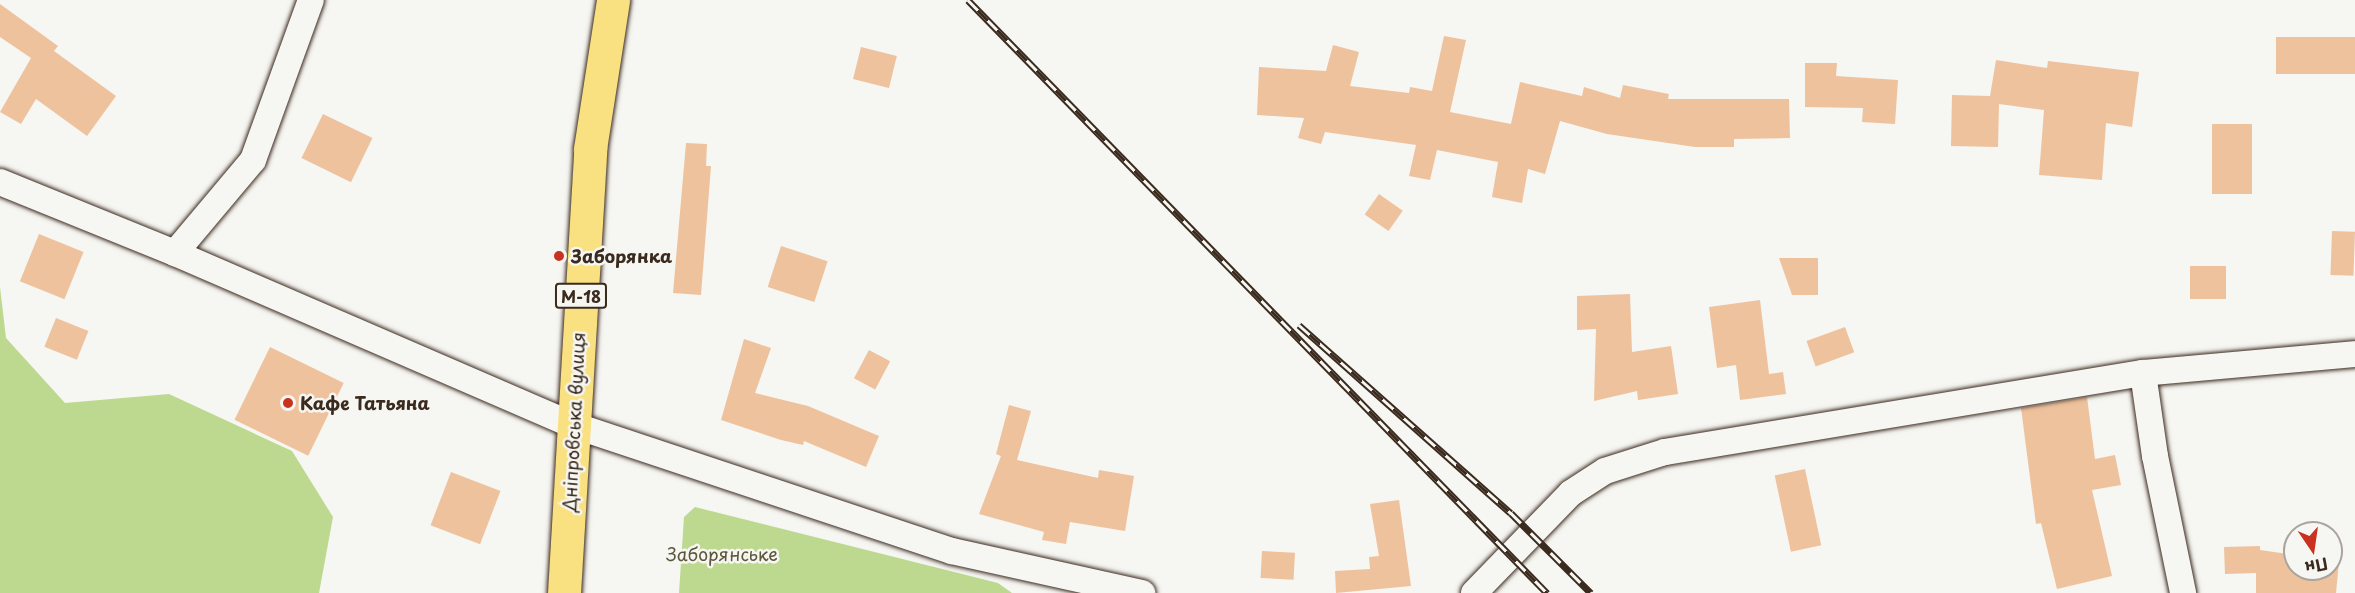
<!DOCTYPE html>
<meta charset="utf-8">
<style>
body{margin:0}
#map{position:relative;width:2355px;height:593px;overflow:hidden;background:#f6f6f2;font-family:"Playpen Sans",sans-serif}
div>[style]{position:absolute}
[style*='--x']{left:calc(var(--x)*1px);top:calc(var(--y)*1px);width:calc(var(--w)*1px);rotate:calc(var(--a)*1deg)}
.green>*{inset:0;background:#bdd990}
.building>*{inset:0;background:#efc29e;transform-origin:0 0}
.roads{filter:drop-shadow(0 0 2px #3b2a1e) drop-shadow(0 0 2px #3b2a1e)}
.street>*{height:26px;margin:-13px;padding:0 13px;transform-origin:13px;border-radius:13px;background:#f6f6f2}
.highway>*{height:33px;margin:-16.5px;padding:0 16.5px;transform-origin:16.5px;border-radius:16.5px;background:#f9e181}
.rail>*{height:7px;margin-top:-3.5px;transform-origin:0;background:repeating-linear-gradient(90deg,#f6f6f2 0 14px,#3b2a1e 0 28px);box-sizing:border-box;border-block:2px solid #3b2a1e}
.dots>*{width:16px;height:16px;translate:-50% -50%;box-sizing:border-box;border:3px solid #f6f6f2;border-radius:50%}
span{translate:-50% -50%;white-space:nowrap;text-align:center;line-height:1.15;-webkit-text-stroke:5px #f6f6f2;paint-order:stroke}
.shield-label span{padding:2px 4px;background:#f6f6f2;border:2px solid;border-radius:4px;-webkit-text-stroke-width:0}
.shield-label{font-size:16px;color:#3b2a1e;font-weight:700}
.poi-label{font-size:18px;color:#3b2a1e;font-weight:700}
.left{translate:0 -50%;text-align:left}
.street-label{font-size:18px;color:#3b2a1e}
.park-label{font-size:18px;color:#5c563a}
.north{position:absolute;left:2283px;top:521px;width:60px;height:60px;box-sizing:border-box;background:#f6f6f2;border:2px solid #aba49d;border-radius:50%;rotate:167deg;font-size:16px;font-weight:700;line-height:24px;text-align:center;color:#3b2a1e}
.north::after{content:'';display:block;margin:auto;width:21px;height:27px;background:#c8321e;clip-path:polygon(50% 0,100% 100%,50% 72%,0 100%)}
</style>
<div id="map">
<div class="green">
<i style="clip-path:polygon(0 287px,6px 338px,65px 403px,169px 394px,292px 451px,333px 517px,319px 593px,0 593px)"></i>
<i style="clip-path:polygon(695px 507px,998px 583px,1012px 593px,679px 593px,684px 517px)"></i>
</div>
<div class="building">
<i style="clip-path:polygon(0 4px,58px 46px,54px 51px,116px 96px,87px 136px,36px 99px,21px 124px,0 112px,31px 58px,0 37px)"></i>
<i style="clip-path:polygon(1444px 36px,1466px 40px,1450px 112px,1511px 124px,1520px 82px,1582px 96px,1584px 87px,1620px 98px,1623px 85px,1669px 94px,1668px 99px,1789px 99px,1790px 138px,1734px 139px,1734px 147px,1695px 147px,1607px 134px,1560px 121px,1545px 174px,1528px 169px,1522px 203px,1492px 197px,1498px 162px,1437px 150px,1430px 180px,1409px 176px,1416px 145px,1325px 132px,1321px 144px,1298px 138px,1304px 118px,1257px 115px,1259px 67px,1326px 71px,1333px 45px,1359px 52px,1350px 86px,1409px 93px,1410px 87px,1432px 91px)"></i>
<i style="left:2355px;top:37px;width:37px;height:79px;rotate:90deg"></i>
<i style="left:861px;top:47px;width:37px;height:33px;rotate:14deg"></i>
<i style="clip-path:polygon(1996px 60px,2047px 68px,2048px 61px,2139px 72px,2132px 127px,2106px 123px,2102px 180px,2039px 175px,2044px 110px,1999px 104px,1998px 147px,1951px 146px,1952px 95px,1990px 96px)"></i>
<i style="clip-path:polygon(1805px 63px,1837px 63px,1836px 76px,1898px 80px,1895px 124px,1862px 122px,1863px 108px,1805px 107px)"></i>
<i style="left:323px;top:114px;width:55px;height:49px;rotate:26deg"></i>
<i style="left:2212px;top:124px;width:40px;height:70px"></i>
<i style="clip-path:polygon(686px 143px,707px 144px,706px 166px,711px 166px,701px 295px,673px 293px)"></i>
<i style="left:1379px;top:194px;width:29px;height:25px;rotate:35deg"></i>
<i style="left:2332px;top:231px;width:23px;height:44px;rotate:2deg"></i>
<i style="left:39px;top:234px;width:48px;height:51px;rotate:22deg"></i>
<i style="left:781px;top:246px;width:49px;height:43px;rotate:18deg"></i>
<i style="clip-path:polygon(1779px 258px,1818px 258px,1818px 295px,1792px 295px)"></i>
<i style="left:2190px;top:266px;width:36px;height:33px"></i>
<i style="clip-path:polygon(1630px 294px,1632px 352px,1671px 346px,1678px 394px,1638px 400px,1637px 391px,1594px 401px,1596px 329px,1577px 330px,1577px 296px)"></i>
<i style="clip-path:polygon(1760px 300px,1769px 374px,1783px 372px,1786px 394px,1740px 400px,1736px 365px,1717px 368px,1709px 307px)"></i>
<i style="left:56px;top:318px;width:35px;height:31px;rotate:22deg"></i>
<i style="left:1845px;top:327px;width:27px;height:41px;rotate:70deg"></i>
<i style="clip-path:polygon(744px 339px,771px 348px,755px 393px,808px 406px,879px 436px,866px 467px,804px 441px,803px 445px,781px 440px,721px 420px)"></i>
<i style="left:270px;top:347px;width:82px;height:81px;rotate:26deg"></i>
<i style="left:869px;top:350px;width:24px;height:32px;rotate:28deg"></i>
<i style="clip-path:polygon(2087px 397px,2095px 459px,2115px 455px,2121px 485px,2092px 490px,2112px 576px,2057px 589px,2041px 523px,2036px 524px,2021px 408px)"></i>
<i style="clip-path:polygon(1009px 405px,1031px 411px,1017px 460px,1098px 478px,1099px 470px,1134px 476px,1125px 531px,1070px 522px,1066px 544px,1042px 540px,1044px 532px,979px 514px,1001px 456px,996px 454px)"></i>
<i style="left:1805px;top:469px;width:78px;height:31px;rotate:78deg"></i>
<i style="left:451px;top:472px;width:53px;height:57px;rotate:21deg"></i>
<i style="clip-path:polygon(1399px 500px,1411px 586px,1336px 593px,1335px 571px,1370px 569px,1369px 557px,1379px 556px,1370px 504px)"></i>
<i style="clip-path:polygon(2260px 546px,2260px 550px,2295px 555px,2295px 569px,2331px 569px,2331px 561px,2339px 562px,2336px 593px,2256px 593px,2256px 573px,2225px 574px,2224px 547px)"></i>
<i style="left:1262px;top:551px;width:33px;height:27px;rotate:3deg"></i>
</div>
<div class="roads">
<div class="street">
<i style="--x:0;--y:182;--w:189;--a:22.1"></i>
<i style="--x:175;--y:253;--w:434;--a:23.4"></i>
<i style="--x:573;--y:425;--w:399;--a:18.4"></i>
<i style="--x:952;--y:551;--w:195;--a:12.5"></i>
<i style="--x:175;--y:253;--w:121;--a:-50"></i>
<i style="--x:253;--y:160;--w:170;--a:-70.1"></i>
<i style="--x:2143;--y:373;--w:84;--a:81.8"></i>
<i style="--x:2155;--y:456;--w:140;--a:78.4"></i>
<i style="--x:1474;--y:593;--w:139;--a:-45.9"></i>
<i style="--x:1571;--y:493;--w:40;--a:-32.9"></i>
<i style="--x:1605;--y:471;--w:63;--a:-17.6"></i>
<i style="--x:1665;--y:452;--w:484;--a:-9.4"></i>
<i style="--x:2143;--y:373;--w:213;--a:-5.1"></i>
</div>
<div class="highway">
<i style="--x:564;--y:593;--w:445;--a:-86.6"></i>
<i style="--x:590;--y:149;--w:151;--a:-81.2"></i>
</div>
</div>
<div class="rail">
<i style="--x:968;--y:0;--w:829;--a:45.68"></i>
<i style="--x:1299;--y:325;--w:283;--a:41.6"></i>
<i style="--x:1511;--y:513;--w:113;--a:45"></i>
</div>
<div class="dots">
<i style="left:559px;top:256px;background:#c8321e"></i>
<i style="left:288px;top:403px;background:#c8321e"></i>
</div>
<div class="shield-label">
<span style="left:581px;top:296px">М-18</span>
</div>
<div class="poi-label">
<span class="left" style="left:571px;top:256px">Заборянка</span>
<span class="left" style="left:300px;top:403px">Кафе Татьяна</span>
</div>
<div class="street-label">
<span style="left:574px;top:422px;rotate:-87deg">Дніпровська вулиця</span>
</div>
<div class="park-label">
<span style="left:722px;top:554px">Заборянське</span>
</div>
<div class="north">Пн</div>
</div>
